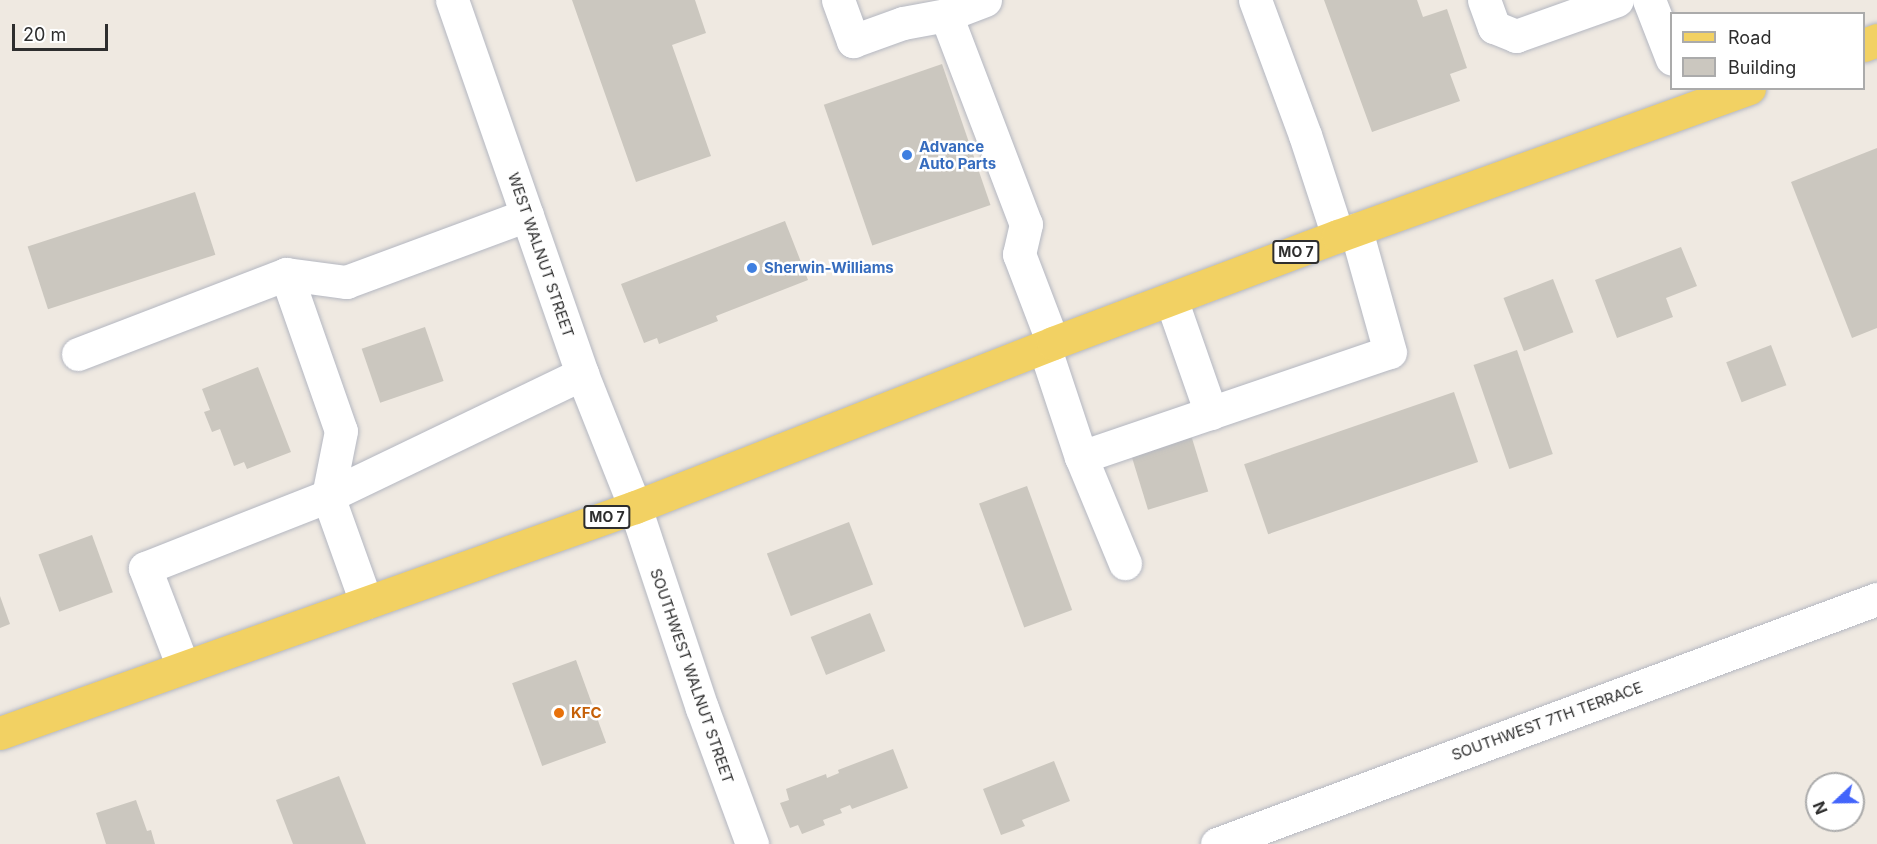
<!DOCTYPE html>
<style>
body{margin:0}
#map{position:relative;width:1877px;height:844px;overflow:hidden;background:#efe9e1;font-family:Inter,sans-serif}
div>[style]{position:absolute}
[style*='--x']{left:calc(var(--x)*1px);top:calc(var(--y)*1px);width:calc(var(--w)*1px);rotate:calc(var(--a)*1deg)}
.building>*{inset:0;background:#cbc7bf;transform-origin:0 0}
.roads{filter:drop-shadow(0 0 2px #b4b7c1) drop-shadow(0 0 2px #b4b7c1)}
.minor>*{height:33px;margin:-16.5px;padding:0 16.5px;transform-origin:16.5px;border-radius:16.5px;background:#fff}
.major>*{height:33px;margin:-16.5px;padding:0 16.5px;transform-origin:16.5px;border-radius:16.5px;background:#f2d163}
.dots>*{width:16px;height:16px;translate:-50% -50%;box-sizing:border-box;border:3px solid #fff;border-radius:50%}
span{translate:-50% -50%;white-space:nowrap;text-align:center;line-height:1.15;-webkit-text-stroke:5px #fff;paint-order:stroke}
.shield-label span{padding:2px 4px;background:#fff;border:2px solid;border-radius:4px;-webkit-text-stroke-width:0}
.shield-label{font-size:14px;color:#2e2e2e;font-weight:700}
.shop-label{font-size:15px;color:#366cbe;font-weight:700}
.left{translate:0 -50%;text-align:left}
.street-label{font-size:15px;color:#2e2e2e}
.food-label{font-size:15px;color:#c56008;font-weight:700}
.legend{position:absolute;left:1670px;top:12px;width:195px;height:78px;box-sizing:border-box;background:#fff;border:2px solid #ababab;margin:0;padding:8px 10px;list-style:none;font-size:18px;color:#2e2e2e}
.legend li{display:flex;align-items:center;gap:12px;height:30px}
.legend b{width:30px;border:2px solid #ababab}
.north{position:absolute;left:1805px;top:772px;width:60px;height:60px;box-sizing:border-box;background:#fff;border:2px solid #ababab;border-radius:50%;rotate:248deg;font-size:16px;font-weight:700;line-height:24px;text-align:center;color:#2e2e2e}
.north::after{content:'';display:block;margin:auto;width:21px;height:27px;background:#4264fb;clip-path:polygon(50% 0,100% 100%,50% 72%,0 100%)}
.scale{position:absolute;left:12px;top:24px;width:96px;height:27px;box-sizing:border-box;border:3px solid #2e2e2e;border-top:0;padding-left:8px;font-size:18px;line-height:21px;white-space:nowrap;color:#2e2e2e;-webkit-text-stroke:4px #fff;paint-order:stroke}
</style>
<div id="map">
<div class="building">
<i style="clip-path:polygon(572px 0,695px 0,706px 33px,672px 45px,711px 156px,636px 182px)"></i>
<i style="clip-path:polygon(1324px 0,1417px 0,1423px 17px,1447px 9px,1467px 68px,1450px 74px,1460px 101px,1372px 132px)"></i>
<i style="left:942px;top:64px;width:149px;height:125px;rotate:71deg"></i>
<i style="clip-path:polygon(1877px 148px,1877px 328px,1852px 338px,1791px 182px)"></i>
<i style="left:195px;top:192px;width:66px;height:176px;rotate:72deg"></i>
<i style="clip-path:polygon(785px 221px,808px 280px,716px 316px,718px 321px,659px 344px,657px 338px,644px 343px,621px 284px)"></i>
<i style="clip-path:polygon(1681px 247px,1697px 286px,1666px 298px,1673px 317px,1617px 338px,1595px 280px)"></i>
<i style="left:1553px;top:279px;width:57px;height:53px;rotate:69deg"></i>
<i style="left:425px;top:327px;width:57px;height:67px;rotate:71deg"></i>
<i style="left:1771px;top:345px;width:43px;height:48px;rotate:69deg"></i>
<i style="left:1517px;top:350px;width:110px;height:46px;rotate:71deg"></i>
<i style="clip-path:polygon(258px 367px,291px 452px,247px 469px,244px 462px,234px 466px,220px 429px,212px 432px,204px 412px,210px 410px,202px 389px)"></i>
<i style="left:1454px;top:392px;width:74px;height:222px;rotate:71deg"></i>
<i style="left:1191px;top:435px;width:59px;height:63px;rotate:73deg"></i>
<i style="left:1027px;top:486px;width:132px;height:51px;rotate:70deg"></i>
<i style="left:849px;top:522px;width:67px;height:88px;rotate:69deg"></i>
<i style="left:92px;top:535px;width:61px;height:57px;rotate:70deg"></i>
<i style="clip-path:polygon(0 596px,10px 624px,0 628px)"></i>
<i style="left:870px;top:613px;width:41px;height:64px;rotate:68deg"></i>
<i style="left:576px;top:660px;width:88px;height:68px;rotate:70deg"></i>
<i style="clip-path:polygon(893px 749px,908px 788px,852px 809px,850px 805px,840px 809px,842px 813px,823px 820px,825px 825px,802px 834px,798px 825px,790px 828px,780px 803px,789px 800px,786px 789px,826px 774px,827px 778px,839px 773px,838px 770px)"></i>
<i style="clip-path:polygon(1054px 761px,1070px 801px,1022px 820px,1025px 826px,1001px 835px,983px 789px)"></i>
<i style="clip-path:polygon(339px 776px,366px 844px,293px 844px,276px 800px)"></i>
<i style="clip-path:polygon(136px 800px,147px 831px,151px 830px,155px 844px,106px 844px,96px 813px)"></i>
</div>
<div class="roads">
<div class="minor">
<i style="--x:452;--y:0;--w:396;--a:70.8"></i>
<i style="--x:582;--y:374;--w:143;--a:68.3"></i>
<i style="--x:635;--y:507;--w:212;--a:71.6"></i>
<i style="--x:702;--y:708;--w:145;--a:69.8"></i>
<i style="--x:838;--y:0;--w:44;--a:69.9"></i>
<i style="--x:853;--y:41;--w:53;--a:-19.8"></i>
<i style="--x:903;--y:23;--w:44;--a:-10.5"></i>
<i style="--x:985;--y:0;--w:42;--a:159"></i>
<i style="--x:946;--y:15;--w:224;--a:69.1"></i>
<i style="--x:1026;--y:224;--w:31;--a:103"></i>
<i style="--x:1019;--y:254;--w:95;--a:69.1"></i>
<i style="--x:1255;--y:0;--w:144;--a:69.7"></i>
<i style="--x:1305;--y:135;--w:106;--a:71.9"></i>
<i style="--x:1484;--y:0;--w:29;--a:70"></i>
<i style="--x:1494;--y:27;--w:24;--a:22"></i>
<i style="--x:1516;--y:36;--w:107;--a:-19.6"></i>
<i style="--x:1649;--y:0;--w:63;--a:68.7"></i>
<i style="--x:286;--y:274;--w:61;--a:7.6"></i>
<i style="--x:346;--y:282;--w:193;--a:-20.3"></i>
<i style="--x:1171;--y:299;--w:121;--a:70.7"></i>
<i style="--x:1044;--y:346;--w:117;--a:71.6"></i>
<i style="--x:1081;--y:457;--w:326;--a:-18.8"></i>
<i style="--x:1390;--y:352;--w:127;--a:-105.6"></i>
<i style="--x:78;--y:354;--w:223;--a:-21"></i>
<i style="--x:286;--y:274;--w:166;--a:70.7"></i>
<i style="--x:341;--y:431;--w:66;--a:101.3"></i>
<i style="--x:1081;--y:457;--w:115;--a:67.5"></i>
<i style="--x:328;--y:496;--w:282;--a:-25.7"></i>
<i style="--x:183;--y:667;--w:106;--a:-111"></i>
<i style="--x:145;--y:568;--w:197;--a:-21.5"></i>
<i style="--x:328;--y:496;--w:113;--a:70.3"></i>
<i style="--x:1217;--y:844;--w:704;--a:-20.37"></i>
</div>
<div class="major">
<i style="--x:1864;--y:45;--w:14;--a:-21"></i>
<i style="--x:0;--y:733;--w:674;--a:-19.59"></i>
<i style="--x:635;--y:507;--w:449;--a:-21.4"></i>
<i style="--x:1053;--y:343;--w:304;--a:-20.6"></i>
<i style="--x:1338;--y:236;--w:437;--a:-19.8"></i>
</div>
</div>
<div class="dots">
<i style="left:907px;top:155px;background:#3f7fe0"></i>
<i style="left:752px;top:268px;background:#3f7fe0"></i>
<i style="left:559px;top:713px;background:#e8710a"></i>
</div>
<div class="shield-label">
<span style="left:1296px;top:252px">MO 7</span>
<span style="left:607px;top:517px">MO 7</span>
</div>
<div class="shop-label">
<span class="left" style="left:919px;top:155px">Advance<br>Auto Parts</span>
<span class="left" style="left:764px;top:268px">Sherwin-Williams</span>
</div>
<div class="street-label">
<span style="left:541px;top:255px;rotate:71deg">WEST WALNUT STREET</span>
<span style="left:692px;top:676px;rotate:71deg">SOUTHWEST WALNUT STREET</span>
<span style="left:1547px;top:721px;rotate:-20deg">SOUTHWEST 7TH TERRACE</span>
</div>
<div class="food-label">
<span class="left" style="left:571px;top:713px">KFC</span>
</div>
<ul class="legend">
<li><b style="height:8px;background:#f2d163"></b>Road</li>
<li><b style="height:16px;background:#cbc7bf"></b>Building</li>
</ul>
<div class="north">N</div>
<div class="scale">20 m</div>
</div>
